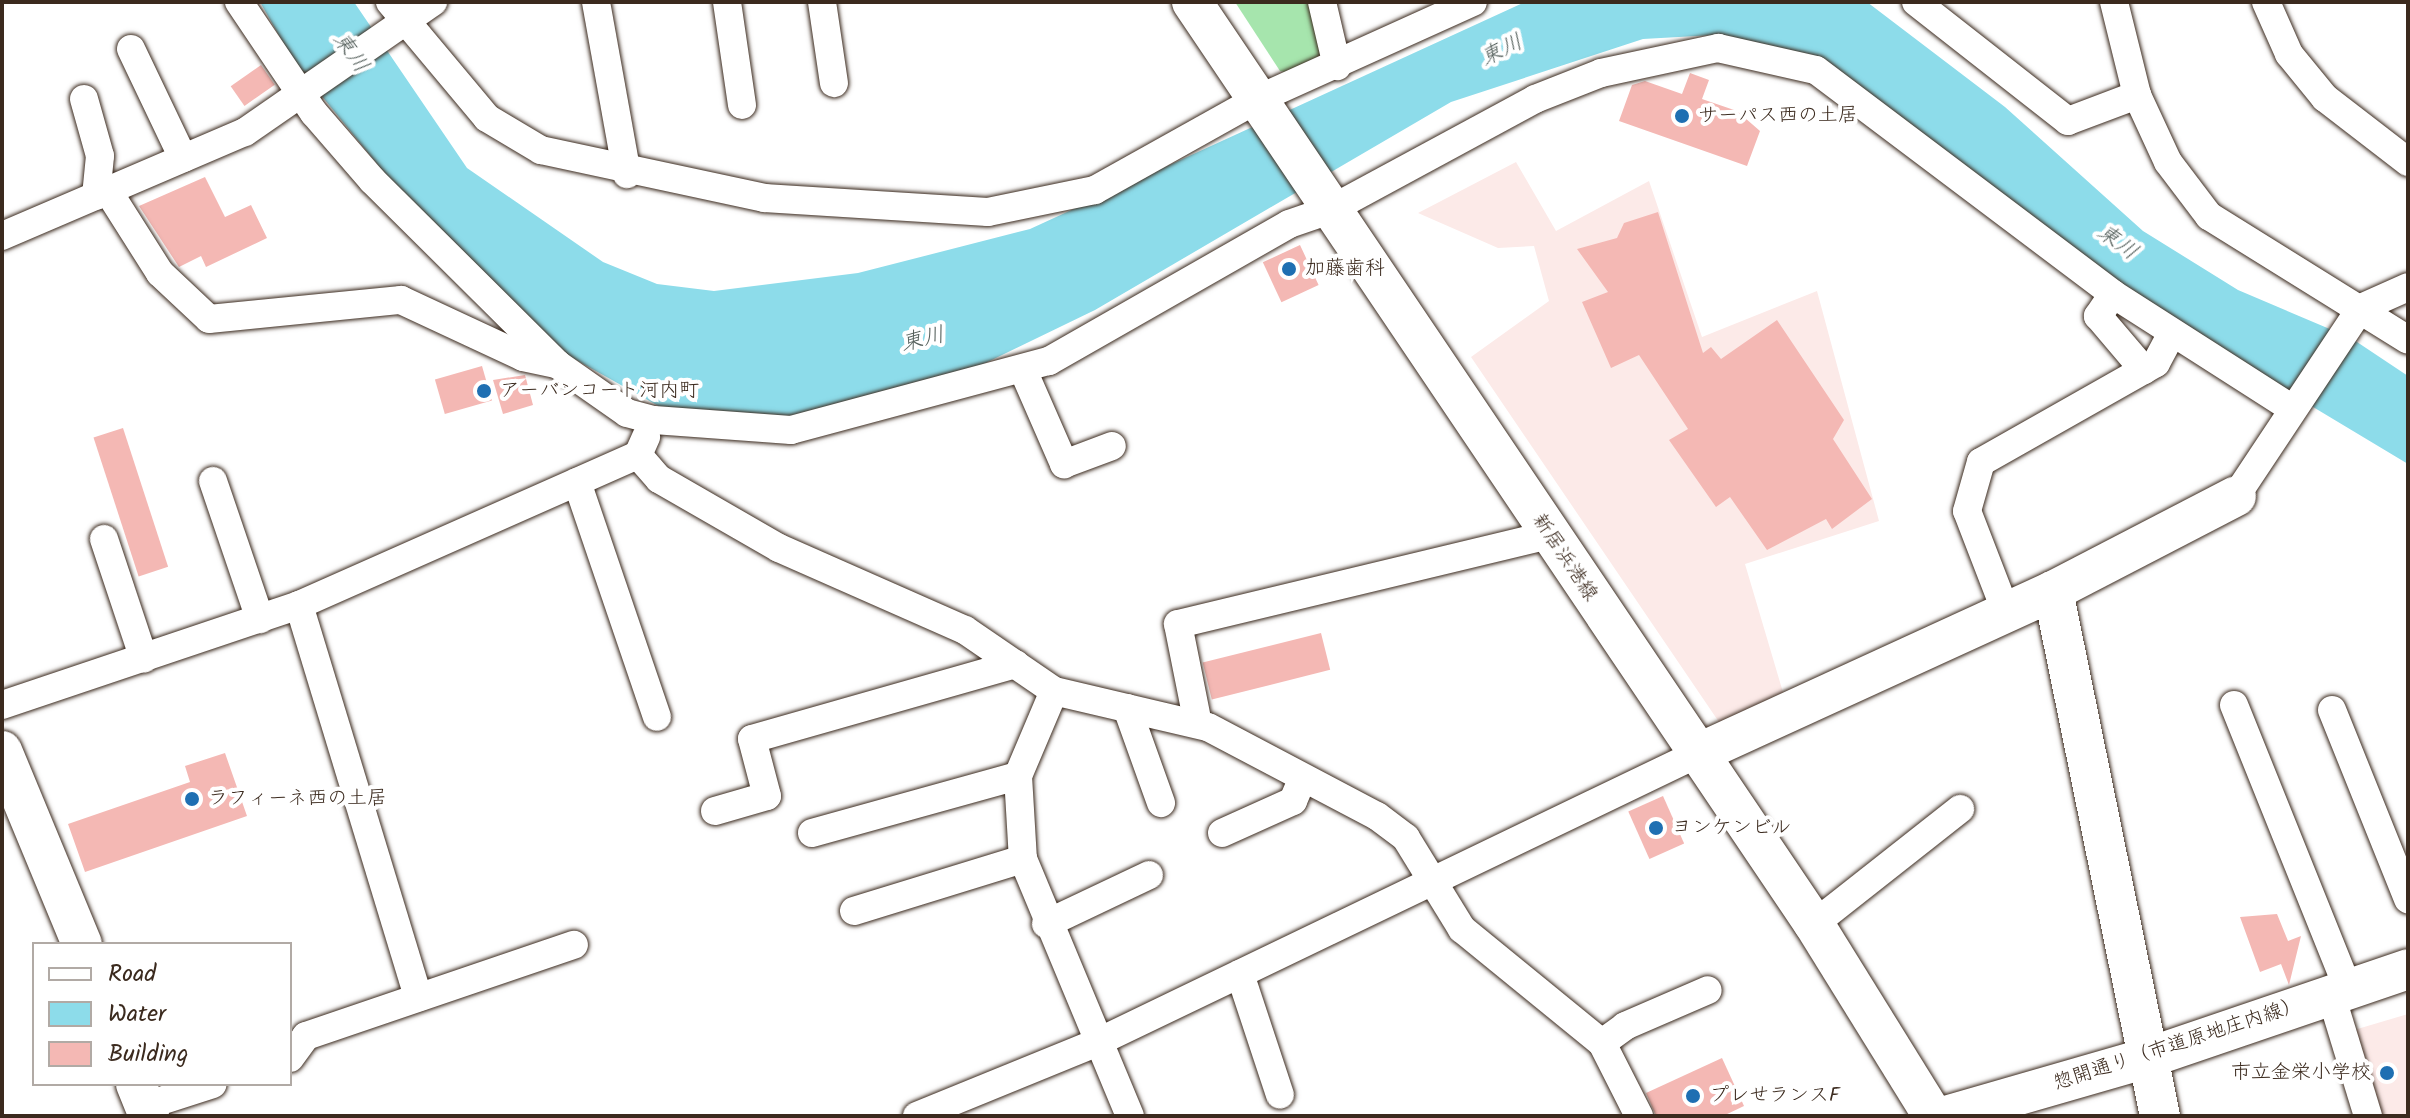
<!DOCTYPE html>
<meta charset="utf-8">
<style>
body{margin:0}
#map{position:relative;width:2410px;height:1118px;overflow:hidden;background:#fff;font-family:Kalam,"Klee One",sans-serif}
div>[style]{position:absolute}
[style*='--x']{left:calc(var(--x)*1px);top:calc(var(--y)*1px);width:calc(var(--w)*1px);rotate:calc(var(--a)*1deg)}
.built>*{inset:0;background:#fceae8}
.green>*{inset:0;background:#a6e5ad}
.water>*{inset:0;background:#8ddcea}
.building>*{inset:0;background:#f4b8b4;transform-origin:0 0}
.roads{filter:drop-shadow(0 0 2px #3b2a1e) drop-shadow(0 0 2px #3b2a1e)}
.street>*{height:28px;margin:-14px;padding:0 14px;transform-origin:14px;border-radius:14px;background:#fff}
.secondary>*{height:40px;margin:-20px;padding:0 20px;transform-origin:20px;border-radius:20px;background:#fff}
.dots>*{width:22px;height:22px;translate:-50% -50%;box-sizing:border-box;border:4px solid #fff;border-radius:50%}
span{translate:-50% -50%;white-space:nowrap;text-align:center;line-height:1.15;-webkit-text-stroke:8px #fff;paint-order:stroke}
.poi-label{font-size:20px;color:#3b2a1e}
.left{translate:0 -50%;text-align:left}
.right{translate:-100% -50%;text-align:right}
.street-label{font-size:20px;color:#3b2a1e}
.water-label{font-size:22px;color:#545f5b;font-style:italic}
.frame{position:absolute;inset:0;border:4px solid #3b2a1e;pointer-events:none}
.legend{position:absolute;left:32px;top:942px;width:260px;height:144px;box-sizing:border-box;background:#fff;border:2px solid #b1aaa5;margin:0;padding:10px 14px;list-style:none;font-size:24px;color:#3b2a1e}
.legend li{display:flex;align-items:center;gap:16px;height:40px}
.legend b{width:40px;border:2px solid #b1aaa5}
</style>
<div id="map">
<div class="built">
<i style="clip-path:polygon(1516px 162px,1556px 231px,1649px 181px,1702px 337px,1817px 291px,1879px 521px,1745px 564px,1785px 699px,1723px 728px,1471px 357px,1549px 301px,1534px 246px,1498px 248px,1418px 213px)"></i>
<i style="clip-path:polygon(2408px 1014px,2408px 1116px,2379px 1116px,2354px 1030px)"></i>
</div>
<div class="green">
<i style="clip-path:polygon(1235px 2px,1316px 2px,1329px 56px,1293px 74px,1280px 71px)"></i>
</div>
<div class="water">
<i style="clip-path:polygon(260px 2px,354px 2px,467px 168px,603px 262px,657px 284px,714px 291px,858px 273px,1030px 229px,1525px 2px,1867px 2px,2005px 107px,2143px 231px,2238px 290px,2351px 338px,2408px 376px,2408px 464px,2148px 308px,1796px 53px,1714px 35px,1643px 39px,1451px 102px,1095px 310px,969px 371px,830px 417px,734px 419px,662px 408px,553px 347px,435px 235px,294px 62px)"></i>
</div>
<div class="building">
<i style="left:261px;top:65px;width:24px;height:37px;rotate:55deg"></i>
<i style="clip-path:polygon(1690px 73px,1709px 80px,1702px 99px,1737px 111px,1760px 131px,1747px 166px,1619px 121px,1632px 85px,1645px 81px,1682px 94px)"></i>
<i style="clip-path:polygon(205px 177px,225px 217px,251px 205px,267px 238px,206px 267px,201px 256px,179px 267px,139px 206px)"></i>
<i style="clip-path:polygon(1658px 212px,1703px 353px,1711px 347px,1721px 359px,1777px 320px,1844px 420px,1833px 439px,1872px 499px,1832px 529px,1826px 519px,1767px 550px,1730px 497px,1716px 507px,1669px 440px,1688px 429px,1639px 355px,1611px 368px,1582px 302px,1608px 292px,1577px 249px,1617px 238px,1624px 223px)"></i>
<i style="left:1300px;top:245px;width:44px;height:41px;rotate:65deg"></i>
<i style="left:482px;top:366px;width:36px;height:49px;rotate:74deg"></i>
<i style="clip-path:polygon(525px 375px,533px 405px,503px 414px,493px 380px)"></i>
<i style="left:123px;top:428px;width:146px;height:31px;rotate:72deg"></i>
<i style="left:1321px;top:633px;width:38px;height:122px;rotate:76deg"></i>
<i style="clip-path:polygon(225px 753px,247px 816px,85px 872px,68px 824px,190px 782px,185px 766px)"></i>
<i style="left:1663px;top:796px;width:52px;height:38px;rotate:66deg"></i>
<i style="clip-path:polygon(2277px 914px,2288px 941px,2301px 936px,2289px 985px,2281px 964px,2260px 972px,2240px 917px)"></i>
<i style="clip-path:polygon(1722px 1058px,1744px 1106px,1723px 1116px,1656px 1116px,1646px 1093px)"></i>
</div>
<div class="roads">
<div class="street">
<i style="--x:239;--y:2;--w:134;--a:56"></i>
<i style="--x:314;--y:113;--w:89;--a:49.1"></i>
<i style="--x:372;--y:180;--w:261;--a:44.8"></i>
<i style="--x:557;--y:364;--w:85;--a:35"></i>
<i style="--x:627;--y:413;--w:28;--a:15"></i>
<i style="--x:654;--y:420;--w:137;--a:4.2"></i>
<i style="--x:791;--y:430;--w:267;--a:-15"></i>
<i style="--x:1049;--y:361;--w:276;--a:-29.7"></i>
<i style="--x:1289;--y:224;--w:43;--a:-18.9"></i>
<i style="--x:1330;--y:210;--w:233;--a:-28.4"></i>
<i style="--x:1535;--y:99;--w:71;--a:-21.5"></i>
<i style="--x:1601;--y:73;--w:120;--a:-12.1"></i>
<i style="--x:1718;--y:48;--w:100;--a:12.7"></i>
<i style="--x:1816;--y:70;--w:372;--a:37"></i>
<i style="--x:2113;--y:294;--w:211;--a:32.6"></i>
<i style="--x:390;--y:2;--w:151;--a:50.1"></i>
<i style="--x:487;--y:118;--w:63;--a:30.7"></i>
<i style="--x:541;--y:150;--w:228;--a:12.1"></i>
<i style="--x:764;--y:198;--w:224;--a:3.6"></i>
<i style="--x:988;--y:212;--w:109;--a:-11.6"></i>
<i style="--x:1095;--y:190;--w:184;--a:-29.2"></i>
<i style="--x:1256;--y:100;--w:238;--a:-24.3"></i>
<i style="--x:596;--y:2;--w:175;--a:79.8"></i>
<i style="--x:727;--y:2;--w:104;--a:81.7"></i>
<i style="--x:822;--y:2;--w:82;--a:81.6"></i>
<i style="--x:1322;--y:2;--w:66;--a:76.8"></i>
<i style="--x:1916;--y:2;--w:193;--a:38.1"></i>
<i style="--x:2068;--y:121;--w:74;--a:-20.6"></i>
<i style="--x:2114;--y:2;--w:96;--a:76.1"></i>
<i style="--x:2137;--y:95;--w:74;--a:65.2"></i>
<i style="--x:2168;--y:162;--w:68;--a:52.8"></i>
<i style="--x:2209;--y:216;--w:234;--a:31.9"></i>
<i style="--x:2266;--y:2;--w:57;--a:66.1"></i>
<i style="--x:2289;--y:54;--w:57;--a:50.7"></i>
<i style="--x:2325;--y:98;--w:105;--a:37.6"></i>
<i style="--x:131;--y:49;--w:121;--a:64.5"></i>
<i style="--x:84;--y:99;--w:59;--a:74.3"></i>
<i style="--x:100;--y:156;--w:40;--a:95.7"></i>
<i style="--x:108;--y:191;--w:97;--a:57.6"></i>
<i style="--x:160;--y:273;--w:67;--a:43.2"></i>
<i style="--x:209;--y:319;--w:193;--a:-5.7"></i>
<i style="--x:401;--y:300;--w:135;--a:25"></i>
<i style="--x:523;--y:357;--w:35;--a:12"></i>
<i style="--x:2;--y:236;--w:264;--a:-23.2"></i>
<i style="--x:245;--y:132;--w:229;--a:-34.7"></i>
<i style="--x:2113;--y:294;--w:27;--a:124"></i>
<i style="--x:2098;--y:316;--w:71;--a:49.6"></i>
<i style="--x:1023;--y:370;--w:103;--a:66.4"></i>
<i style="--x:1064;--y:464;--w:51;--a:-20.6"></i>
<i style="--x:638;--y:455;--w:32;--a:49"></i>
<i style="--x:659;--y:479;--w:138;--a:29.9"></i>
<i style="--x:779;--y:548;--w:203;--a:23.8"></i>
<i style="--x:965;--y:630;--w:108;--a:34.4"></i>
<i style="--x:1054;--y:691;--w:158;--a:13.2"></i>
<i style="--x:1208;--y:727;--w:191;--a:27.8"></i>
<i style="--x:1377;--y:816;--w:36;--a:37"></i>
<i style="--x:1406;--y:838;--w:107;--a:58.4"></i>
<i style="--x:1462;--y:929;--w:181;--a:39.2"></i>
<i style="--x:1602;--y:1043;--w:82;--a:63.1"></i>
<i style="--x:213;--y:481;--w:146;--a:71.2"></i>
<i style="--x:577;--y:482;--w:248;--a:71.2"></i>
<i style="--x:2236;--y:496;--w:226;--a:-56.4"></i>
<i style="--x:2361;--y:308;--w:51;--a:-24.1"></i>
<i style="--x:104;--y:539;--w:126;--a:71.6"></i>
<i style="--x:299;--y:605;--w:410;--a:73.1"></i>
<i style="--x:2006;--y:612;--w:108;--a:-111.1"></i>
<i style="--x:1967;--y:511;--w:51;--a:-74.1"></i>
<i style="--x:1981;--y:462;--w:201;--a:-29.5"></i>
<i style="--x:2156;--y:363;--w:34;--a:-62"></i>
<i style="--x:1054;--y:691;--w:92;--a:113"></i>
<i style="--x:1018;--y:776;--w:83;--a:86.6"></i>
<i style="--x:1023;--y:859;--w:278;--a:67.4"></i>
<i style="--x:2;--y:705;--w:313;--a:-18.6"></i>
<i style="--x:299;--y:605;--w:371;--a:-23.9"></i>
<i style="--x:638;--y:455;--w:20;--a:-66"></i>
<i style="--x:2234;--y:705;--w:306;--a:68.1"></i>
<i style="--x:1127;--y:708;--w:101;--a:70.3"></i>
<i style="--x:2332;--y:710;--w:204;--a:68.1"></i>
<i style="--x:1198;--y:724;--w:102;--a:-101.3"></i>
<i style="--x:1178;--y:624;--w:382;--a:-13.5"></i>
<i style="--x:715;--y:811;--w:54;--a:-16.1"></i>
<i style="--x:767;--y:796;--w:59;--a:-104.7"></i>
<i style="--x:752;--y:739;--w:274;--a:-15.9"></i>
<i style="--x:812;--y:833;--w:214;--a:-15.5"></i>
<i style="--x:1222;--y:833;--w:78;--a:-24.3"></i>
<i style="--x:1293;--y:801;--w:23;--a:-67"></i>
<i style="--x:854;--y:911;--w:177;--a:-17.1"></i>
<i style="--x:1046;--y:924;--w:114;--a:-25.4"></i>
<i style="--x:1814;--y:924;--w:186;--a:-38.2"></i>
<i style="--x:1240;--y:974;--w:127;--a:71.7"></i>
<i style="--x:2331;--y:995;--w:127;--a:73"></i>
<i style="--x:1602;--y:1043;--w:29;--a:-36"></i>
<i style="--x:1625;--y:1026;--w:90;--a:-23.4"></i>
<i style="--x:290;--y:1058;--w:27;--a:-54"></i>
<i style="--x:306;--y:1036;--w:283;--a:-18.8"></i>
<i style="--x:145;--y:1106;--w:71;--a:-17.9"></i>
<i style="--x:917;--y:1116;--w:196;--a:-22.2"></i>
<i style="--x:1098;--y:1042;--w:665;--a:-25.68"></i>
</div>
<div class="secondary">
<i style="--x:1192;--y:2;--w:1112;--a:56"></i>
<i style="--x:1814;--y:924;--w:226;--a:58.2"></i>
<i style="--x:2053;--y:591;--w:536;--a:78.48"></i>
<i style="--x:2;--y:751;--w:209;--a:67.5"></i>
<i style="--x:1697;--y:754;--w:392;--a:-24.6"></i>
<i style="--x:2053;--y:591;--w:206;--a:-27.4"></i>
<i style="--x:136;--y:1084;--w:35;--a:68"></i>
<i style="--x:1946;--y:1116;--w:209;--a:-16.1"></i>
<i style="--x:2147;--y:1058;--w:276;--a:-18.8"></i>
</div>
</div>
<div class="dots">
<i style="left:1682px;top:116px;background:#1f6fb2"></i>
<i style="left:1289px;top:269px;background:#1f6fb2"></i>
<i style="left:484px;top:391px;background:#1f6fb2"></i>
<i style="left:192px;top:799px;background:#1f6fb2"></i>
<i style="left:1656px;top:828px;background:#1f6fb2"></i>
<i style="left:2387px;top:1073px;background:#1f6fb2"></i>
<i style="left:1693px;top:1096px;background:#1f6fb2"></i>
</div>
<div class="poi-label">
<span class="left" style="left:1698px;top:116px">サーパス西の土居</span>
<span class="left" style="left:1305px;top:269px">加藤歯科</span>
<span class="left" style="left:500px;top:391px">アーバンコート河内町</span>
<span class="left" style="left:208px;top:799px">ラフィーネ西の土居</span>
<span class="left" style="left:1672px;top:828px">ヨンケンビル</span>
<span class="right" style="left:2371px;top:1073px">市立金栄小学校</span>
<span class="left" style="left:1709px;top:1096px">プレせランスF</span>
</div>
<div class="street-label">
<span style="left:1564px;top:558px;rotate:56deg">新居浜港線</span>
<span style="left:2178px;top:1045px;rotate:-18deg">惣開通り（市道原地庄内線）</span>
</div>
<div class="water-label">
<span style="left:1502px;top:51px;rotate:-26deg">東川</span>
<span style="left:350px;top:53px;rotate:54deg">東川</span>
<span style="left:2117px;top:243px;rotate:36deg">東川</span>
<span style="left:923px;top:340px;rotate:-13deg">東川</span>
</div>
<div class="frame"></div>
<ul class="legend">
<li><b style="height:10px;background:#fff"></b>Road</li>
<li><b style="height:22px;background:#8ddcea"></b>Water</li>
<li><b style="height:22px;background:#f4b8b4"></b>Building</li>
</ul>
</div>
